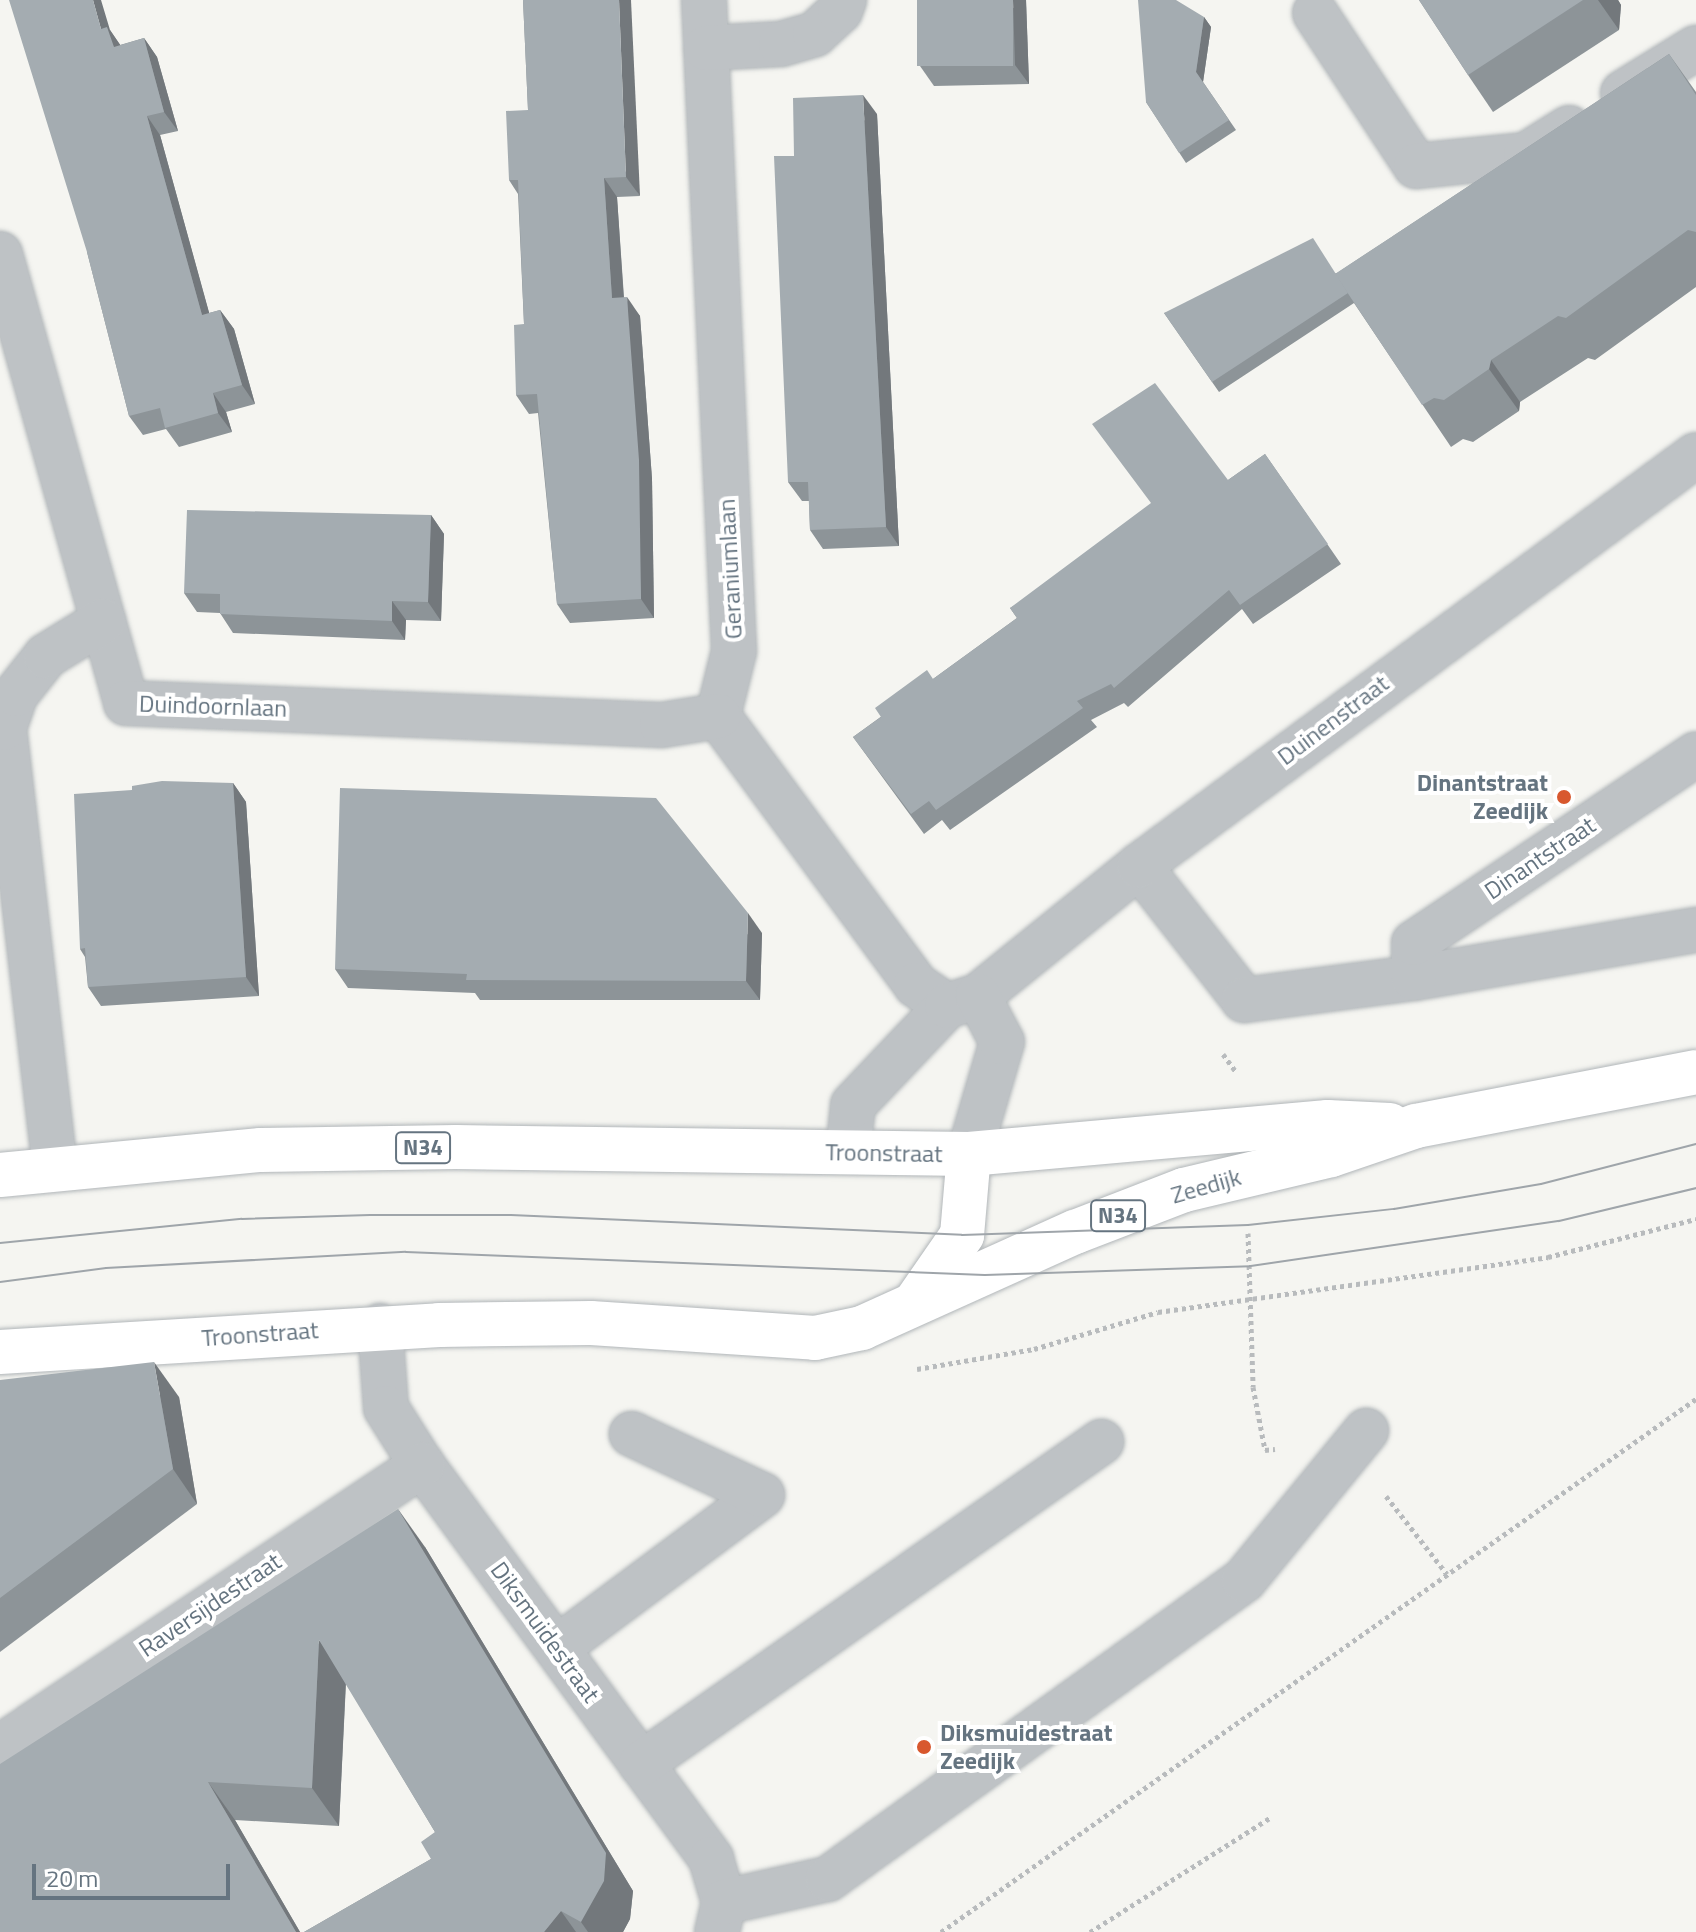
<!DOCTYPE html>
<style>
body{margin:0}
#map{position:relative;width:1696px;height:1932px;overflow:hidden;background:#f5f5f1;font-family:"Titillium Web",sans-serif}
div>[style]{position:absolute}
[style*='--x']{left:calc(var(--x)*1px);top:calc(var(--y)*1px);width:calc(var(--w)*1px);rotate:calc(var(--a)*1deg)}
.path>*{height:5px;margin-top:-2.5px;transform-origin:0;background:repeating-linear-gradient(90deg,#b8bbbd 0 4px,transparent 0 8px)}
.roads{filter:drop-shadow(0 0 2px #b1b6b9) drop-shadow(0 0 2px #b1b6b9)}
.minor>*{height:44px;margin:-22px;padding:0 22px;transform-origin:22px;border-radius:22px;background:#bec2c5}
.major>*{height:44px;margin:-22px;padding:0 22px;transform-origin:22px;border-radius:22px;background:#fff}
.tram>*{height:2px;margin:-1px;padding:0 1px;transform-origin:1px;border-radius:1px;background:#9fa5aa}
.wall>*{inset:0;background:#8d9498}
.shaded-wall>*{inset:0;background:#73787c}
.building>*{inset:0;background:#a4acb1;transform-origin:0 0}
.dots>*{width:22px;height:22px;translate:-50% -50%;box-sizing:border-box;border:4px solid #fff;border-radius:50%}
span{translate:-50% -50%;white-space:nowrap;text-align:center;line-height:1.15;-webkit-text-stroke:8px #fff;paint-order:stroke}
.shield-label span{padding:2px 6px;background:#fff;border:2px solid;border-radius:6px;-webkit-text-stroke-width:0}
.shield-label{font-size:22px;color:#657480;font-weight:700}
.street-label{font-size:24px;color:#657480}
.poi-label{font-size:24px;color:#657480;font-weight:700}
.right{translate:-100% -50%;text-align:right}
.left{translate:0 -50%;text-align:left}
.scale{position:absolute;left:32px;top:1864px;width:198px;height:36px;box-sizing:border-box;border:4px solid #657480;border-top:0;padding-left:10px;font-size:24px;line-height:28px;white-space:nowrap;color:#657480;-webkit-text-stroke:6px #fff;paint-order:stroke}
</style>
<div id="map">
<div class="path">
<i style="--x:1223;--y:1054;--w:22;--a:54"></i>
<i style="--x:1248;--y:1233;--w:154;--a:88.1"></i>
<i style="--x:1253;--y:1387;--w:64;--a:79.2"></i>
<i style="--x:1265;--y:1450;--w:10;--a:-6"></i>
<i style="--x:917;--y:1369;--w:119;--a:-9.7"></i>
<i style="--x:1034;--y:1349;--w:129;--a:-16.6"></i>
<i style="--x:1158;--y:1312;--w:394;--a:-8"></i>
<i style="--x:1548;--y:1257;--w:153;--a:-14.4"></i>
<i style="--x:1386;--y:1496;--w:99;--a:52"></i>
<i style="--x:941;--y:1932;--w:924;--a:-35.22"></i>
<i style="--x:1090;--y:1932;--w:214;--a:-32.4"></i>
</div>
<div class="roads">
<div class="minor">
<i style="--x:704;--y:0;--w:652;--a:87.36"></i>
<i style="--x:734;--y:651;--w:67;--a:103.8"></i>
<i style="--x:718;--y:716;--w:334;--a:53.6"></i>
<i style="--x:916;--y:985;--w:37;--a:34"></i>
<i style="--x:1315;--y:13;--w:183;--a:56.6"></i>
<i style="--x:1416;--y:166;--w:111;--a:-5.7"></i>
<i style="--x:1526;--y:155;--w:51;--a:-32.1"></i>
<i style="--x:706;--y:48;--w:75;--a:-3.1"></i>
<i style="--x:781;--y:44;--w:35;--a:-16"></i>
<i style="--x:815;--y:34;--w:34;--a:-43"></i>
<i style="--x:840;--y:11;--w:12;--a:-70"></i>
<i style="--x:1623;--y:93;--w:86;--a:-31.7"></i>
<i style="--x:0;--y:254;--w:466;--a:74.3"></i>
<i style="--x:126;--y:703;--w:536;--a:2.35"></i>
<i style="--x:662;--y:725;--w:57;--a:-9.1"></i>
<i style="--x:1139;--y:866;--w:170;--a:51.9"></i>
<i style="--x:1244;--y:1000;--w:171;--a:-7.4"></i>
<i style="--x:1414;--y:978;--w:286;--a:-9.7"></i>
<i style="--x:1414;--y:978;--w:35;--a:-90"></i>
<i style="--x:1414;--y:943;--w:339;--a:-33.8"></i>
<i style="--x:848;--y:1152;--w:47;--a:-83.9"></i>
<i style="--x:853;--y:1105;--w:137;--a:-46.5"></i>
<i style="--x:947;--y:1006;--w:33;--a:-18"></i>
<i style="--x:978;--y:996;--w:207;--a:-38.9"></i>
<i style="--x:1139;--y:866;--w:692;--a:-36.42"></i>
<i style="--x:969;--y:1154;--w:117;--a:-73.6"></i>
<i style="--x:1002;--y:1042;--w:52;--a:-117.6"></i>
<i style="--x:55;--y:1168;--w:443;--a:-96.6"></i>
<i style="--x:4;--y:728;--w:36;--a:-71"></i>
<i style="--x:16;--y:694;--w:48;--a:-51.7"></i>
<i style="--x:46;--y:656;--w:67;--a:-31.6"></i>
<i style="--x:380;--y:1326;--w:82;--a:85.8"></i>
<i style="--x:386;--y:1408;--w:67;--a:57.7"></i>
<i style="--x:422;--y:1465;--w:489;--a:53.7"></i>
<i style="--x:711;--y:1859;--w:45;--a:73.2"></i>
<i style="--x:724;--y:1902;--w:31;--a:103"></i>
<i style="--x:557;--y:1648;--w:256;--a:-36.7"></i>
<i style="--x:762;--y:1495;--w:144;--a:-154.9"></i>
<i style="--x:0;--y:1747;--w:508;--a:-33.75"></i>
<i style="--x:641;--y:1764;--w:562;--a:-34.99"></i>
<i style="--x:724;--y:1902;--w:107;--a:-12.5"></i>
<i style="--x:828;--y:1879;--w:512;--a:-35.71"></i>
<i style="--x:1244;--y:1580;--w:193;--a:-50.7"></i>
</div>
<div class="major">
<i style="--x:0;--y:1175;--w:262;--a:-5.5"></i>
<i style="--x:261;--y:1150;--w:195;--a:-0.9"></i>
<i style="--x:456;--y:1147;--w:513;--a:0.78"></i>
<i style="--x:969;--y:1154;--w:360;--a:-5.1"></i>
<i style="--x:1328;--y:1122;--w:62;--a:2.8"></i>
<i style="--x:915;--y:1303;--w:83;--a:-55.3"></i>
<i style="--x:962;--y:1235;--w:81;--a:-85.1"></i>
<i style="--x:0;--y:1352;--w:440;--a:-3.5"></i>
<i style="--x:439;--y:1325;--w:152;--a:-0.8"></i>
<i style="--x:591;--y:1323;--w:225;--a:3.8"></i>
<i style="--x:815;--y:1338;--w:48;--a:-12"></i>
<i style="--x:862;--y:1328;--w:234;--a:-24.3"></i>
<i style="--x:1075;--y:1232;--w:117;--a:-21.1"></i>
<i style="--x:1184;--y:1190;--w:151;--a:-13.4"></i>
<i style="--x:1331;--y:1155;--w:90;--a:-18.8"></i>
<i style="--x:1416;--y:1126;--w:285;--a:-10.9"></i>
</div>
</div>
<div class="tram">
<i style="--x:0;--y:1243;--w:243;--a:-5.7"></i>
<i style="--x:242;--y:1219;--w:128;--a:-1.8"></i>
<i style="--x:370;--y:1215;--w:141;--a:0"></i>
<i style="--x:511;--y:1215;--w:451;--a:2.5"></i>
<i style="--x:962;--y:1235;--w:286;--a:-2"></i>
<i style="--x:1248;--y:1225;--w:147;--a:-6.3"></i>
<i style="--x:1394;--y:1209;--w:149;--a:-9.7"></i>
<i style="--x:1541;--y:1184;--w:160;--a:-14.5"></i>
<i style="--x:0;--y:1282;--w:107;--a:-7.5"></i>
<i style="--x:106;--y:1268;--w:300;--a:-3.1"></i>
<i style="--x:406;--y:1252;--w:579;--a:2.27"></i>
<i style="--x:985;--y:1275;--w:265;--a:-1.9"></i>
<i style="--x:1250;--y:1266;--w:312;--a:-8.3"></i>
<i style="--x:1559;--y:1221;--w:141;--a:-13.5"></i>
</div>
<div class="wall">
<i style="clip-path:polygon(523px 0,640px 196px,617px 197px,624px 297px,640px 316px,652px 479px,654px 618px,570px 623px,557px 604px,538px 413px,529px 414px,516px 395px,524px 324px,518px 194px,509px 180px,528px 110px)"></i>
<i style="clip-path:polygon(1026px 0,1029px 84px,934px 86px,920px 66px)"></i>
<i style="clip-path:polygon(1419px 0,1618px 0,1621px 5px,1619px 30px,1493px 112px,1468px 75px)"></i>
<i style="clip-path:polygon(1204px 17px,1211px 27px,1203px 82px,1236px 130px,1186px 163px,1146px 102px)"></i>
<i style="clip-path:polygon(110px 30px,120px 45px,144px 38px,157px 57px,178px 131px,160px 135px,209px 313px,220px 310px,234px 329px,255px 404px,226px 412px,232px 432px,179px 447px,166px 429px,143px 435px,129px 416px,87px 252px)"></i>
<i style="clip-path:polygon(1669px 54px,1696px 92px,1696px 287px,1595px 360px,1588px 358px,1520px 402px,1519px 411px,1473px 442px,1463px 439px,1451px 447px,1354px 303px,1219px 392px,1164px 313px,1337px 273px)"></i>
<i style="clip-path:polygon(877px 114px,899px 546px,823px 549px,810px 530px,809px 501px,802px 501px,788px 482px,794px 156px)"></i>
<i style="clip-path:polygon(1265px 454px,1341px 564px,1253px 624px,1242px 609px,1128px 707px,1124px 703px,1091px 720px,1097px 727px,950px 830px,942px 820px,924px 834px,853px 737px,1017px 618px,1010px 608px,1228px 480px)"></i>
<i style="clip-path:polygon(431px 515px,444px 534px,441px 621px,406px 620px,405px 640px,233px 633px,220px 613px,197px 612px,184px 593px)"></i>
<i style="clip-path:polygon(233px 783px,246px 802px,259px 996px,101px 1006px,88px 987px,85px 957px,80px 949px,132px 790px)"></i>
<i style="clip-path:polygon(762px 933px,760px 1000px,480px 1000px,475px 993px,348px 988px,335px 969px)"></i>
<i style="clip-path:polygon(0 1380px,179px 1397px,197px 1504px,0 1652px)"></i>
<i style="clip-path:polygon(425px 1547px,633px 1891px,630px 1919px,623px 1932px,304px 1932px,431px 1859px,435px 1832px,346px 1683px,339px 1826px,235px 1820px,300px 1932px,0 1932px)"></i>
</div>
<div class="shaded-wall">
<i style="clip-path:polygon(93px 0,101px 0,110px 30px,121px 46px,127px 66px,101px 29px)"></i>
<i style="clip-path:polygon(619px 0,631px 0,640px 196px,626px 177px)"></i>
<i style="clip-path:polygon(1013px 0,1026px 0,1029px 84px,1015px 65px)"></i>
<i style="clip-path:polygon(1598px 0,1618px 0,1621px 5px,1619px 30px)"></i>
<i style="clip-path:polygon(1204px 17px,1211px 27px,1203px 82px,1236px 130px,1196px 72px)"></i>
<i style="clip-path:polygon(144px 38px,157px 57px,178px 131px,164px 112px)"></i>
<i style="clip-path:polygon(863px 95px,877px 114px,899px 546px,886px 527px)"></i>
<i style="clip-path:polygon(147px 116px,160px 135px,215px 334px,202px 315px)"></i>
<i style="clip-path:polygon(604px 178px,617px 197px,625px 317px,612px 298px)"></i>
<i style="clip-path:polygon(627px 297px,640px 316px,652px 479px,654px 618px,641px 599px)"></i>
<i style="clip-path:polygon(220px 310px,234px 329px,255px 404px,242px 385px)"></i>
<i style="clip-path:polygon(1491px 360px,1520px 402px,1519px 411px,1489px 369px)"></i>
<i style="clip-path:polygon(213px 393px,226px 412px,232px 432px,218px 413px)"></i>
<i style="clip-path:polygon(431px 515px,444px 534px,441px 621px,428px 602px)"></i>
<i style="clip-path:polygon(392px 601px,406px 620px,405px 640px,392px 621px)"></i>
<i style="clip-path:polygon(233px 783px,246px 802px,259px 996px,246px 977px)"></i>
<i style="clip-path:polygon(748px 913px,762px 933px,760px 1000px,746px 981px)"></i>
<i style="clip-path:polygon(154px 1362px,179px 1397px,197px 1504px,173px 1469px)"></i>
<i style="clip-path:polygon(398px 1509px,425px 1547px,633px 1891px,630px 1919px,623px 1932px,588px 1932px,581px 1922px)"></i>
<i style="clip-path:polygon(319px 1640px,346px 1678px,339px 1826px,312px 1788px)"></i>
<i style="clip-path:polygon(208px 1782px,235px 1820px,300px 1932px,296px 1932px)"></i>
<i style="clip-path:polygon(561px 1911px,576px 1932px,544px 1932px)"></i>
</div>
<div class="building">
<i style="clip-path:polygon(9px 0,93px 0,101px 29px,107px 27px,114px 47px,144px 38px,164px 112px,147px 116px,202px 315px,220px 310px,242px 385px,213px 393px,218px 413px,165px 428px,160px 408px,129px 416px,87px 252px)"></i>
<i style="clip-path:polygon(523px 0,619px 0,626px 177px,604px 178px,612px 298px,627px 297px,639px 460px,641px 599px,557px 604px,537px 394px,516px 395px,514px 325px,524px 324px,518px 180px,509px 180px,506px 111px,528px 110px)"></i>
<i style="left:917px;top:0;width:96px;height:66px"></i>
<i style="clip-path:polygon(1138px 0,1176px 0,1204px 17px,1196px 72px,1229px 120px,1179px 153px,1146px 102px)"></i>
<i style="clip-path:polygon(1419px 0,1583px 0,1468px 75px)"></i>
<i style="clip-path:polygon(1669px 54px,1696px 95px,1696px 232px,1688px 230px,1566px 318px,1558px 316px,1491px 360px,1489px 369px,1444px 400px,1434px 398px,1422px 405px,1335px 274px)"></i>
<i style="clip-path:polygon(863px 95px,886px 527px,810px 530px,808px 482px,788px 482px,774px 156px,794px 156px,793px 98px)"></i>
<i style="clip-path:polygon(1313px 238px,1348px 293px,1212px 382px,1164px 313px)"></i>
<i style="clip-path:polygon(1155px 383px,1228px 480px,1265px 454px,1328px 544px,1240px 605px,1229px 590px,1114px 688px,1111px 684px,1077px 701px,1083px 708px,936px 810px,929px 801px,911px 814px,853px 737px,881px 717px,875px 708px,927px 670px,933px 679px,1017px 618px,1010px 608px,1151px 503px,1092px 424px)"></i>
<i style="clip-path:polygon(187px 510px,431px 515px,428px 602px,392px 601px,392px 621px,220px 614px,220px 594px,184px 593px)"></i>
<i style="clip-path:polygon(162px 781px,233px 783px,246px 977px,88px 987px,85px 948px,80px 949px,74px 794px,132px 790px,132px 786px)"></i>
<i style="clip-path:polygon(340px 788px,656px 798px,748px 913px,746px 981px,466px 980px,467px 974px,335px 969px)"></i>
<i style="clip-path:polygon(154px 1362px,173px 1469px,0 1598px,0 1380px)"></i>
<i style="clip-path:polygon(398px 1509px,606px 1853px,604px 1881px,581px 1922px,561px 1911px,544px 1932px,304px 1932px,431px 1859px,421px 1842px,435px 1832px,319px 1640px,312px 1788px,208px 1782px,296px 1932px,0 1932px,0 1764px)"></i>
</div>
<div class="dots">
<i style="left:1564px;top:797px;background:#d8582e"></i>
<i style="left:924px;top:1747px;background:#d8582e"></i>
</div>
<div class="shield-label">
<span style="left:423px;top:1148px">N34</span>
<span style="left:1118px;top:1216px">N34</span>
</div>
<div class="street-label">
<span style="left:730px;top:569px;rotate:-93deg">Geraniumlaan</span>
<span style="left:213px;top:706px;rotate:2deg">Duindoornlaan</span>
<span style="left:1333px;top:720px;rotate:-37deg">Duinenstraat</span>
<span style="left:1540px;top:858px;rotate:-34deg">Dinantstraat</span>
<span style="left:884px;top:1153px;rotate:1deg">Troonstraat</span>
<span style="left:1206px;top:1186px;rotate:-16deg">Zeedijk</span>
<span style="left:260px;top:1334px;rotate:-4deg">Troonstraat</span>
<span style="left:210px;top:1605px;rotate:-34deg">Raversijdestraat</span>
<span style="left:545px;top:1632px;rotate:54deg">Diksmuidestraat</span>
</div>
<div class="poi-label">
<span class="right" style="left:1548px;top:797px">Dinantstraat<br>Zeedijk</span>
<span class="left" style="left:940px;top:1747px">Diksmuidestraat<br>Zeedijk</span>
</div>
<div class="scale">20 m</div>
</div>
